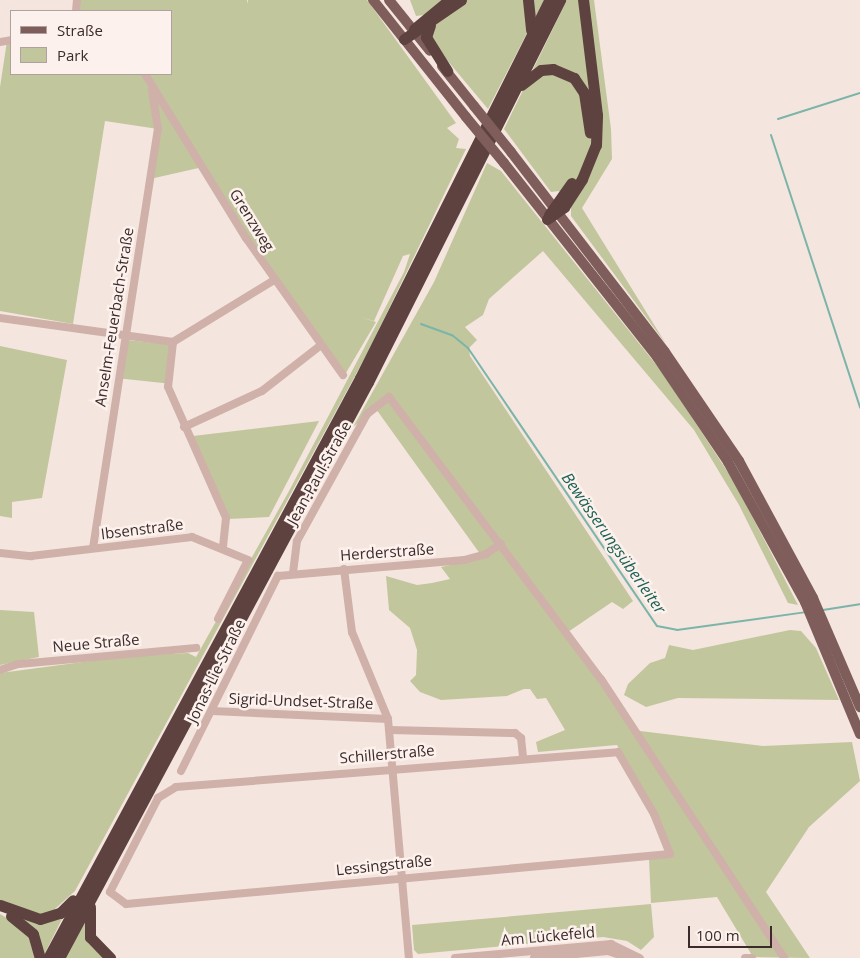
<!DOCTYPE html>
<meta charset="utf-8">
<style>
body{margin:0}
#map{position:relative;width:860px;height:958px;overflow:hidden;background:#f5e5df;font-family:"Open Sans",sans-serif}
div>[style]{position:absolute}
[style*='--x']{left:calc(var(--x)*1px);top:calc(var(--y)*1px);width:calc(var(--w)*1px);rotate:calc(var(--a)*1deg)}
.green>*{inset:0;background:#c2c69d;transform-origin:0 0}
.stream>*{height:2px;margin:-1px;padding:0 1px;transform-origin:1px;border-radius:1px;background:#7bb5a9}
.minor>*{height:8px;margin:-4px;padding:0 4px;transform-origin:4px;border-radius:4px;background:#cfb1a9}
.major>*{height:10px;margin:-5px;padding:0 5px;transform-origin:5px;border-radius:5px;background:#7f5d5a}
.highway>*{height:11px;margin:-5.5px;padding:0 5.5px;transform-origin:5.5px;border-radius:5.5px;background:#5d4240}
.major-bridge>*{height:10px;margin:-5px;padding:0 5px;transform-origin:5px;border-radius:5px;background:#7f5d5a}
span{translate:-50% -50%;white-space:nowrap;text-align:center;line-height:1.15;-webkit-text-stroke:5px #fcf1ec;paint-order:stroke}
.street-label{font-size:15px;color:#3b2b2a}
.water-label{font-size:16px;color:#1b6155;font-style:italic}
.legend{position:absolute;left:10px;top:10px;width:162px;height:65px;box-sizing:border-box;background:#fcf1ec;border:1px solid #afa29e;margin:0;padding:6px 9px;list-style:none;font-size:15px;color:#3b2b2a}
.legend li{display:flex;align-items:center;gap:10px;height:25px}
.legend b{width:25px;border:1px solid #afa29e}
.scale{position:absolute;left:688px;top:926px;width:84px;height:22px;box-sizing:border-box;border:2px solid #3b2b2a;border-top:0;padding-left:6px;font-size:15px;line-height:18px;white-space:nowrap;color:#3b2b2a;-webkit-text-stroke:4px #fcf1ec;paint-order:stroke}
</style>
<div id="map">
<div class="green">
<i style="clip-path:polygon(77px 0,247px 0,248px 4px,248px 0,367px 0,456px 123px,447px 128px,459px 139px,456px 148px,466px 149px,368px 352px,75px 891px,47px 916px,0 902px,0 673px,128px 656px,188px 653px,196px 657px,289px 491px,404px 272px,410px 254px,403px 256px,374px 321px,360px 317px,376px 322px,343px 378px,203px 167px,150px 179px,158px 129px,105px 121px,73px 324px,0 311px,0 87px,7px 41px,11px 40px,11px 74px,171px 74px,171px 11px,76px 11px)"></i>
<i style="clip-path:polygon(410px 0,544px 0,488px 109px,431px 41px,424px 15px,416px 16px)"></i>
<i style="clip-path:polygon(567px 0,594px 0,611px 129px,612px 159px,582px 208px,666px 344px,571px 216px,571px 202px,559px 191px,551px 192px,504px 129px)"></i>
<i style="clip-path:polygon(487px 163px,501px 171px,662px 372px,735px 483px,798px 605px,788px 603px,739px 505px,694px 430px,543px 251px,489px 299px,483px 315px,465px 327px,477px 340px,469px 348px,470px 356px,633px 601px,623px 609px,612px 602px,565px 634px,632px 730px,763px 746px,852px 742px,860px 781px,809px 827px,766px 892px,810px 958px,753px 957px,717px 897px,651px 903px,649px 859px,673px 857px,617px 745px,538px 752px,536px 742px,565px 730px,546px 698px,537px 699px,530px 689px,524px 689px,507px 696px,441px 700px,420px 692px,410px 681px,416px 675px,417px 650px,410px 628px,389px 610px,386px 576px,417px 585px,432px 583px,450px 579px,441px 567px,483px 558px,376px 409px,353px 427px,434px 282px)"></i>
<i style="left:127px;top:340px;width:45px;height:39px;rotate:6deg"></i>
<i style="clip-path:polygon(0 346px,67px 360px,42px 498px,12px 502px,12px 518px,0 516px)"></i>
<i style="clip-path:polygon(319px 421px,269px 517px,228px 519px,193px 436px)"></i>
<i style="clip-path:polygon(0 610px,34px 612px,39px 657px,0 665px)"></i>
<i style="clip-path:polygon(790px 630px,801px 631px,816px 648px,839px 700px,678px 698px,646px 707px,624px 695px,628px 684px,650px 663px,665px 658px,669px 645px,693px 650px)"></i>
<i style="clip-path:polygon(651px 904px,654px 937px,641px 950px,627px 941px,603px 937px,418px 954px,414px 950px,412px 925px)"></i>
<i style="clip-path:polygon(65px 913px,43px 957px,23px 918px)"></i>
<i style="clip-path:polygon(0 914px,26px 929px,35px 958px,0 958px)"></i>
<i style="clip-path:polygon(84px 918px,87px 937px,106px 958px,65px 958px)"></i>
</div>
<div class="stream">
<i style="--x:778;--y:119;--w:86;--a:-17.6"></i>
<i style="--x:771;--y:135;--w:287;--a:71.9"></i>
<i style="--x:421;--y:324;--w:33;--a:20"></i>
<i style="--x:452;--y:335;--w:21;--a:39"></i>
<i style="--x:468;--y:348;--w:336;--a:55.8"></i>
<i style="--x:657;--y:626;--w:20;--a:11"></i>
<i style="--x:677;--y:630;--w:130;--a:-7.9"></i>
<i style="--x:823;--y:610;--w:37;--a:-9"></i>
</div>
<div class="minor">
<i style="--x:76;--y:11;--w:11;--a:-85"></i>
<i style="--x:0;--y:42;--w:11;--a:-10"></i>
<i style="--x:145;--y:74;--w:193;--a:58.4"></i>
<i style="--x:246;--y:238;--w:168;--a:54.7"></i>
<i style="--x:0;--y:318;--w:175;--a:7.9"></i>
<i style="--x:173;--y:342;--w:119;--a:-31.5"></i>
<i style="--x:173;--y:342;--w:45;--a:96.3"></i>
<i style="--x:168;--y:387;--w:143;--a:66.1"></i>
<i style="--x:226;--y:518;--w:30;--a:96"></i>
<i style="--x:184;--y:427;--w:86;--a:-24.8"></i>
<i style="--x:262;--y:391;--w:75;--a:-37.9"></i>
<i style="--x:93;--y:548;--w:424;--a:-81.2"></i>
<i style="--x:158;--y:129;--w:39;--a:-99"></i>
<i style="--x:0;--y:553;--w:31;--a:6"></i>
<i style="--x:31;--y:556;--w:162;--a:-6.7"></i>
<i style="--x:192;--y:537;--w:61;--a:22.3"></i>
<i style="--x:248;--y:560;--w:66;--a:117"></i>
<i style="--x:344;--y:569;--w:64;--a:82.8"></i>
<i style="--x:352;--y:632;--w:94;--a:67.5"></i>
<i style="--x:388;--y:719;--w:240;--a:85"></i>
<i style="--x:293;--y:573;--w:32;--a:-83"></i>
<i style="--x:297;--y:541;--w:145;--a:-61.1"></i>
<i style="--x:367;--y:414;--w:28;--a:-38"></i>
<i style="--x:389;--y:397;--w:353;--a:53.1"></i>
<i style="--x:601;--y:679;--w:334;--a:56.7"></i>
<i style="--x:0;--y:670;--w:20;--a:-18"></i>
<i style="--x:19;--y:664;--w:178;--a:-5.2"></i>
<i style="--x:212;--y:711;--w:176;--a:2.6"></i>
<i style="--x:390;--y:730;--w:125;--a:1.4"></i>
<i style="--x:515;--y:733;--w:8;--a:40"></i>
<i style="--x:521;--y:738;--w:19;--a:84"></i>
<i style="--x:618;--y:752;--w:72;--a:59.9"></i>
<i style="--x:654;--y:814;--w:43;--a:68.2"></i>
<i style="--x:670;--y:854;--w:546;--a:174.75"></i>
<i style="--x:126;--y:904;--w:20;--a:-143"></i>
<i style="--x:110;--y:892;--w:106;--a:-62.9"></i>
<i style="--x:158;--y:798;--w:21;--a:-31"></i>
<i style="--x:176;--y:787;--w:443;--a:-4.5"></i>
<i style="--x:181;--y:771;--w:218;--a:-63.6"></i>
<i style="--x:278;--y:576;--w:187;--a:-4.9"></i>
<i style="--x:464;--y:560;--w:23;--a:-15"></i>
<i style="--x:486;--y:554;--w:18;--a:-34"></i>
<i style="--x:455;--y:958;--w:157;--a:-5.1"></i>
<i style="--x:611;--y:944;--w:32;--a:26"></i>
<i style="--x:534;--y:958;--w:74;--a:-5.4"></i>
<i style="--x:608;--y:951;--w:21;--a:19"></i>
<i style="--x:745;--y:958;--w:7;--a:0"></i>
</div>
<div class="major">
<i style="--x:373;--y:0;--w:149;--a:51.5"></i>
<i style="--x:389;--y:0;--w:65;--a:51.2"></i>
<i style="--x:442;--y:66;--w:51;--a:51.3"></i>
<i style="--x:511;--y:152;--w:252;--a:52.4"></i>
<i style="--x:665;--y:352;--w:132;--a:55.8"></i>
<i style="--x:739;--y:461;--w:156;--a:61.6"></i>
<i style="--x:813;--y:598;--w:119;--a:66.7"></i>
<i style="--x:504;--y:163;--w:247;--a:51.7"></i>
<i style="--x:657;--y:357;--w:127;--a:55.9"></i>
<i style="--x:728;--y:462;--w:160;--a:61.2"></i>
<i style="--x:805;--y:602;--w:143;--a:67.4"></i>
</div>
<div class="highway">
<i style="--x:528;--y:0;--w:30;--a:84"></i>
<i style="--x:430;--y:25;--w:13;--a:108"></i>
<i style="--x:426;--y:37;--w:40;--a:58"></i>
<i style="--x:414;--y:29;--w:45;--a:-39.6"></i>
<i style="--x:404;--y:39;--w:69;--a:-34.4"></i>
<i style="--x:521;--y:85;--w:25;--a:-37"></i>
<i style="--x:541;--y:70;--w:12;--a:-5"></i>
<i style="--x:553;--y:69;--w:23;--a:23"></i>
<i style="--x:574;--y:78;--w:18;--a:56"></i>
<i style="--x:584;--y:93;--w:40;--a:81.5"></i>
<i style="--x:549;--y:215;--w:39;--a:-55"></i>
<i style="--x:547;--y:219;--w:21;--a:-35"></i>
<i style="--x:564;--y:207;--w:33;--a:-57"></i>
<i style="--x:582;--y:179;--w:37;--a:-68"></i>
<i style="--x:596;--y:145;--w:30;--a:-88"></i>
<i style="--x:597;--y:115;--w:116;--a:-96.9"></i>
<i style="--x:0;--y:905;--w:42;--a:19.3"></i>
<i style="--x:40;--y:919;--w:21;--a:-17"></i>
<i style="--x:60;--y:913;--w:18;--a:-45"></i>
<i style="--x:90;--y:907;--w:30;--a:90"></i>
<i style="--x:90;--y:937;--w:29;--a:46"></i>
<i style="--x:11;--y:916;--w:28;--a:39"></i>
<i style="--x:33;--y:934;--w:25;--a:74"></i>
<i style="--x:48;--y:958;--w:659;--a:-61.72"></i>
<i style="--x:360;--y:378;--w:423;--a:-63.4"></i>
<i style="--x:59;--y:958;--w:654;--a:-61.79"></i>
<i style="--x:368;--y:382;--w:428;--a:-63.3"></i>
</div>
<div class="major-bridge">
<i style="--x:474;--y:106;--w:59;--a:51.2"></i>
<i style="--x:466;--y:117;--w:60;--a:50.4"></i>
</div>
<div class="street-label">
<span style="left:252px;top:220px;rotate:58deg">Grenzweg</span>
<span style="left:114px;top:317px;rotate:-81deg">Anselm-Feuerbach-Straße</span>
<span style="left:319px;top:473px;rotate:-61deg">Jean-Paul-Straße</span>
<span style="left:142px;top:529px;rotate:-7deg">Ibsenstraße</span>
<span style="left:387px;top:552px;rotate:-4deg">Herderstraße</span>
<span style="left:96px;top:643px;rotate:-5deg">Neue Straße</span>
<span style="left:216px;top:671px;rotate:-64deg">Jonas-Lie-Straße</span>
<span style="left:301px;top:701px;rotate:2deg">Sigrid-Undset-Straße</span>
<span style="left:387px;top:754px;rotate:-5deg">Schillerstraße</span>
<span style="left:384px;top:865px;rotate:-6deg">Lessingstraße</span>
<span style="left:548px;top:936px;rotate:-5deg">Am Lückefeld</span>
</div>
<div class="water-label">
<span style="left:614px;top:543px;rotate:55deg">Bewässerungsüberleiter</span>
</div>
<ul class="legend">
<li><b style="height:6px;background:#7f5d5a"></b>Straße</li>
<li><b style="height:14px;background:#c2c69d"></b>Park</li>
</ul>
<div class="scale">100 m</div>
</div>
